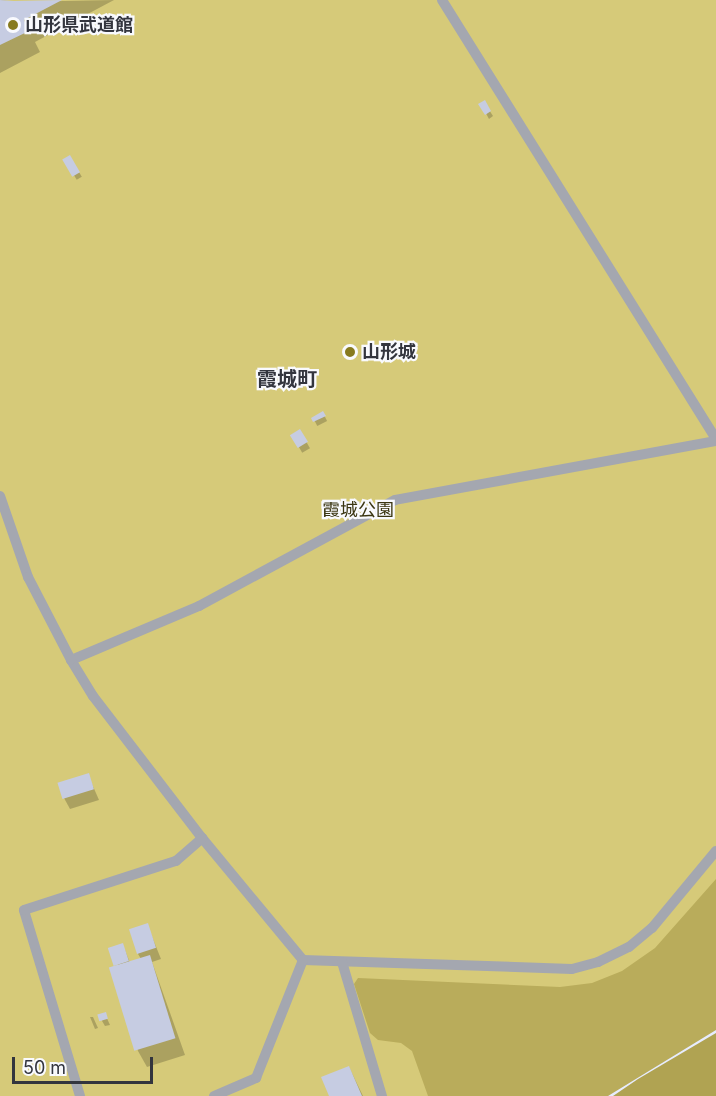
<!DOCTYPE html>
<meta charset="utf-8">
<style>
body{margin:0}
#map{position:relative;width:716px;height:1096px;overflow:hidden;background:#e7ecfe;font-family:Inter,"Noto Sans JP",sans-serif}
div>[style]{position:absolute}
[style*='--x']{left:calc(var(--x)*1px);top:calc(var(--y)*1px);width:calc(var(--w)*1px);rotate:calc(var(--a)*1deg)}
.green>*{inset:0;background:#d6ca79}
.forest>*{inset:0;background:#b9ac5b}
.water>*{inset:0;background:#b0a352}
.shadow>*{inset:0;background:#0003;transform-origin:0 0}
.building>*{inset:0;background:#c6cce2;transform-origin:0 0}
.lane>*{height:10px;margin:-5px;padding:0 5px;transform-origin:5px;border-radius:5px;background:#a4a7b0}
.dots>*{width:16px;height:16px;translate:-50% -50%;box-sizing:border-box;border:3px solid #f9fafe;border-radius:50%}
span{translate:-50% -50%;white-space:nowrap;text-align:center;line-height:1.15;-webkit-text-stroke:4.5px #f9fafe;paint-order:stroke}
.poi-label{font-size:18px;color:#33353e;font-weight:700}
.left{translate:0 -50%;text-align:left}
.park-label{font-size:18px;color:#3b3612}
.neighbourhood-label{font-size:20px;color:#33353e;font-weight:700}
.scale{position:absolute;left:12px;top:1057px;width:141px;height:27px;box-sizing:border-box;border:3px solid #33353e;border-top:0;padding-left:8px;font-size:18px;line-height:21px;white-space:nowrap;color:#33353e;-webkit-text-stroke:4px #f9fafe;paint-order:stroke}
</style>
<div id="map">
<div class="green">
<i style="clip-path:polygon(0 0,716px 0,716px 1019px,601px 1096px,0 1096px)"></i>
</div>
<div class="forest">
<i style="clip-path:polygon(716px 879px,716px 1030px,608px 1096px,428px 1096px,412px 1051px,401px 1043px,378px 1040px,370px 1033px,354px 984px,358px 978px,560px 987px,592px 983px,622px 971px,655px 948px)"></i>
</div>
<div class="water">
<i style="clip-path:polygon(716px 1033px,716px 1096px,613px 1096px,638px 1079px)"></i>
</div>
<div class="shadow">
<i style="clip-path:polygon(0 0,14px 2px,114px 0,35px 42px,40px 52px,0 73px)"></i>
<i style="clip-path:polygon(484px 102px,493px 116px,489px 119px,481px 104px)"></i>
<i style="left:70px;top:157px;width:23px;height:6px;rotate:59deg"></i>
<i style="left:323px;top:413px;width:9px;height:11px;rotate:63deg"></i>
<i style="left:300px;top:431px;width:20px;height:9px;rotate:60deg"></i>
<i style="clip-path:polygon(88px 775px,99px 800px,70px 809px,64px 798px)"></i>
<i style="clip-path:polygon(147px 924px,161px 959px,152px 962px,185px 1055px,147px 1067px,138px 1051px,111px 969px,117px 967px,125px 950px,130px 963px,141px 959px,138px 954px)"></i>
<i style="clip-path:polygon(105px 1014px,110px 1025px,105px 1026px,102px 1021px)"></i>
<i style="clip-path:polygon(90px 1017px,93px 1017px,98px 1028px,95px 1029px)"></i>
<i style="clip-path:polygon(349px 1067px,363px 1096px,331px 1096px)"></i>
</div>
<div class="building">
<i style="clip-path:polygon(0 0,14px 1px,62px 0,24px 20px,29px 31px,0 45px)"></i>
<i style="clip-path:polygon(485px 100px,491px 111px,485px 115px,478px 104px)"></i>
<i style="left:70px;top:155px;width:20px;height:9px;rotate:60deg"></i>
<i style="clip-path:polygon(323px 411px,326px 416px,313px 422px,311px 418px)"></i>
<i style="left:300px;top:429px;width:15px;height:12px;rotate:58deg"></i>
<i style="left:89px;top:773px;width:17px;height:33px;rotate:73deg"></i>
<i style="left:148px;top:923px;width:26px;height:20px;rotate:72deg"></i>
<i style="left:123px;top:943px;width:19px;height:16px;rotate:72deg"></i>
<i style="left:150px;top:955px;width:87px;height:43px;rotate:73deg"></i>
<i style="left:106px;top:1012px;width:7px;height:9px;rotate:74deg"></i>
<i style="clip-path:polygon(349px 1066px,362px 1096px,329px 1096px,321px 1077px)"></i>
</div>
<div class="lane">
<i style="--x:442;--y:0;--w:517;--a:58.03"></i>
<i style="--x:716;--y:441;--w:326;--a:169.6"></i>
<i style="--x:395;--y:500;--w:223;--a:151.6"></i>
<i style="--x:199;--y:606;--w:139;--a:157.1"></i>
<i style="--x:71;--y:660;--w:42;--a:58.6"></i>
<i style="--x:93;--y:696;--w:179;--a:52.5"></i>
<i style="--x:202;--y:838;--w:158;--a:50.4"></i>
<i style="--x:303;--y:960;--w:269;--a:1.9"></i>
<i style="--x:572;--y:969;--w:27;--a:-15"></i>
<i style="--x:598;--y:962;--w:34;--a:-26"></i>
<i style="--x:629;--y:947;--w:30;--a:-40"></i>
<i style="--x:652;--y:928;--w:100;--a:-50.3"></i>
<i style="--x:0;--y:496;--w:86;--a:70.9"></i>
<i style="--x:28;--y:577;--w:93;--a:62.6"></i>
<i style="--x:342;--y:962;--w:140;--a:73.4"></i>
<i style="--x:80;--y:1096;--w:194;--a:-106.8"></i>
<i style="--x:24;--y:910;--w:160;--a:-17.9"></i>
<i style="--x:176;--y:861;--w:35;--a:-41"></i>
<i style="--x:214;--y:1096;--w:46;--a:-23.2"></i>
<i style="--x:256;--y:1078;--w:127;--a:-68.3"></i>
</div>
<div class="dots">
<i style="left:13px;top:25px;background:#877a1f"></i>
<i style="left:350px;top:352px;background:#877a1f"></i>
</div>
<div class="poi-label">
<span class="left" style="left:25px;top:25px">山形県武道館</span>
<span class="left" style="left:362px;top:352px">山形城</span>
</div>
<div class="park-label">
<span style="left:358px;top:510px">霞城公園</span>
</div>
<div class="neighbourhood-label">
<span style="left:287px;top:379px">霞城町</span>
</div>
<div class="scale">50 m</div>
</div>
